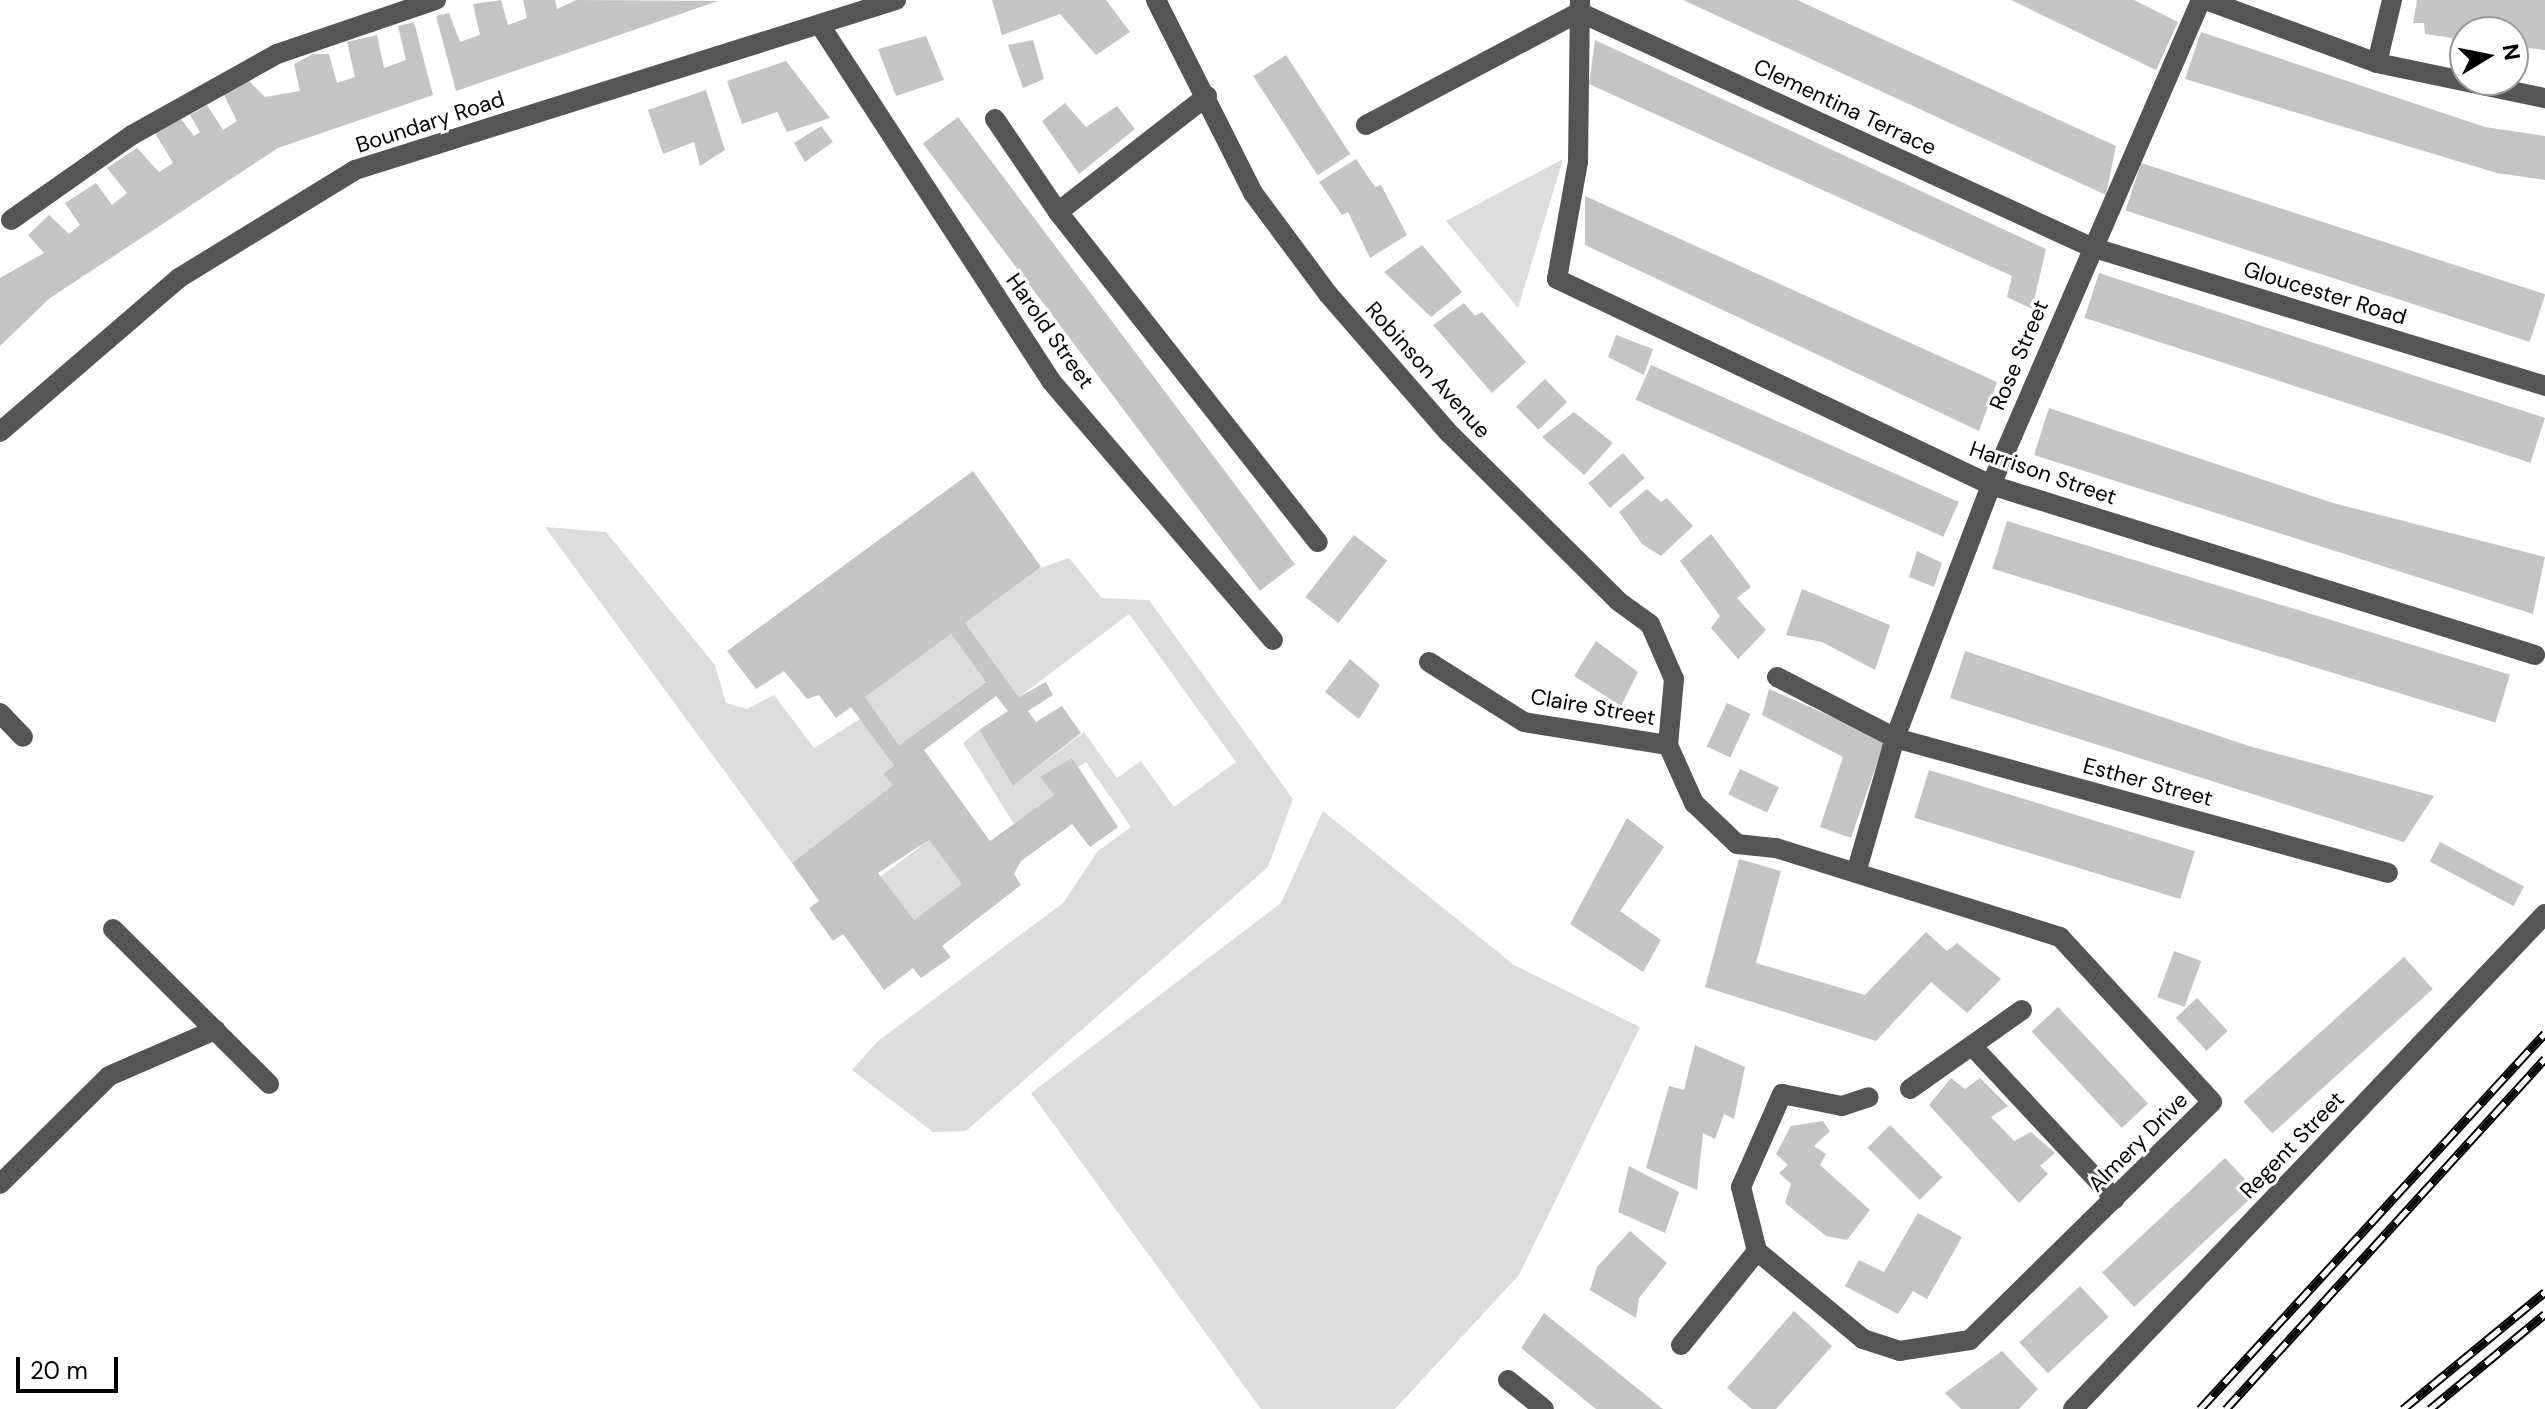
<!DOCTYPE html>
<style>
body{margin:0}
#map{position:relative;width:2545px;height:1409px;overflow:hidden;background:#fff;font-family:"DM Sans",sans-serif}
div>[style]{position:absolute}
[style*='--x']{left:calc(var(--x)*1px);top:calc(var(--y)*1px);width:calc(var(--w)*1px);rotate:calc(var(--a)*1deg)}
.green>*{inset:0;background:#dcdcdc;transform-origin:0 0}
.building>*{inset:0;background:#c4c4c4;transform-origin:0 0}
.minor>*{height:20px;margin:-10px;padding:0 10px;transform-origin:10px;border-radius:10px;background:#555}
.rail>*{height:9px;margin-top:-4.5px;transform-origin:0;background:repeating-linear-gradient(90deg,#fff 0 18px,#000 0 36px);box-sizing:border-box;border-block:2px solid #000}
span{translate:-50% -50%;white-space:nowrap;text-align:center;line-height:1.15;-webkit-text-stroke:6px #fff;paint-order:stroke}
.street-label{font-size:22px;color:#000}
.north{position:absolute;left:2449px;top:16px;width:80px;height:80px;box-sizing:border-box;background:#fff;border:2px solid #999;border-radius:50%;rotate:80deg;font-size:22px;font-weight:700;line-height:32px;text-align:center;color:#000}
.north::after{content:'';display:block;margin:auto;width:28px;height:36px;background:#000;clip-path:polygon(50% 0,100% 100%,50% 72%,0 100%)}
.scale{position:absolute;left:16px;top:1357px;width:102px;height:36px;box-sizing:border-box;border:4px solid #000;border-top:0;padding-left:10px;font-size:24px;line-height:28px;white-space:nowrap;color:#000;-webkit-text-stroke:6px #fff;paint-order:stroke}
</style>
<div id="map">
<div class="green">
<i style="clip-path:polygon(1563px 159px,1518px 308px,1446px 221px)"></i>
<i style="clip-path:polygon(545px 527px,606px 532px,715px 665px,726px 703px,747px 709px,774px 695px,814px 748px,860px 719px,894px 766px,884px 774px,893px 785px,792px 863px)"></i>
<i style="clip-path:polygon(1069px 558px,1102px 598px,1149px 600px,1293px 799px,1268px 867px,966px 1131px,933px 1132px,852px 1070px,878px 1041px,1063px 903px,1098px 851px,1131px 827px,1086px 762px,1078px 767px,1072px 758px,1041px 777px,1054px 795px,1014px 824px,963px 743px,979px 730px,1013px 786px,1084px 732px,1117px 778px,1141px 761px,1174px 807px,1236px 762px,1129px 614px,1019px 697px,965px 623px,1040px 568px)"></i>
<i style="left:951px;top:634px;width:59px;height:107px;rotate:54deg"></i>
<i style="clip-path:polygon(1323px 811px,1514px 965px,1640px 1027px,1519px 1275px,1395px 1409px,1261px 1409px,1031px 1093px,1281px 903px)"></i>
<i style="left:929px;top:840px;width:55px;height:61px;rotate:53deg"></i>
</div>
<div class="building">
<i style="clip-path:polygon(501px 0,508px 25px,527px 18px,523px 0,555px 0,557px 9px,576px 0,718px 1px,456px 91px,436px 16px,449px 13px,460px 42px,480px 35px,473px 4px)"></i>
<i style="clip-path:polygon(992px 0,1106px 0,1130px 32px,1096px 55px,1060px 14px,1002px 35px)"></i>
<i style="clip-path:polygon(1683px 0,1797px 0,2116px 146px,2106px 195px)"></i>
<i style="clip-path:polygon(2011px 0,2134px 0,2178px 22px,2156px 70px)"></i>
<i style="clip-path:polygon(2417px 0,2545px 0,2545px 50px,2513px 46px,2513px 32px,2465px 32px,2465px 40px,2425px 34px,2424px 23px,2413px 23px)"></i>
<i style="clip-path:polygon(414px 22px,433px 95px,278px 148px,50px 298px,0 346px,0 278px,44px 253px,28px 235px,49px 215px,69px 234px,80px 225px,65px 203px,96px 183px,112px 205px,127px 193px,107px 168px,137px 148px,159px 172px,173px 163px,155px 133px,181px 119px,194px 136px,200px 132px,190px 115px,207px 105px,223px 130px,237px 121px,222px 91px,248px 80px,265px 97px,300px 91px,294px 64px,313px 54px,329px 54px,337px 83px,355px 77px,347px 42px,377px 35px,384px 68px,406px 60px,398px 26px)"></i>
<i style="clip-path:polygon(2201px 32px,2485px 127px,2545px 136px,2545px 180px,2497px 173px,2185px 79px)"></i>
<i style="clip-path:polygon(926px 36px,944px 80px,896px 96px,878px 49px)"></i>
<i style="clip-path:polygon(1033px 40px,1044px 79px,1023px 88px,1008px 45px)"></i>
<i style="clip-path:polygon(1595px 40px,2046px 249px,2032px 309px,2007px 297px,2012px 276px,1589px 84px)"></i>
<i style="left:1286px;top:55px;width:118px;height:39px;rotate:57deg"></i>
<i style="clip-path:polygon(786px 61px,830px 118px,787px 132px,777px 112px,742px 124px,727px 81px)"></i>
<i style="clip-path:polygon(706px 90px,725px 150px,700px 166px,694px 142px,663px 154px,648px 110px)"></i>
<i style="clip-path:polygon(1065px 103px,1086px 127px,1117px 106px,1135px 129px,1079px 174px,1042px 121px)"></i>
<i style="left:958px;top:117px;width:560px;height:44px;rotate:53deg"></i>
<i style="clip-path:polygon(821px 126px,833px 142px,805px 162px,794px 143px)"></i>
<i style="clip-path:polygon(1356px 159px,1375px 187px,1381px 185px,1407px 235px,1370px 258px,1348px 212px,1342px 215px,1319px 182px)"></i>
<i style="left:2141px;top:163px;width:425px;height:50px;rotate:18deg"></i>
<i style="clip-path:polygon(1585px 196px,1997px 382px,1979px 431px,1585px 245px)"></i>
<i style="clip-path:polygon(1422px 245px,1462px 292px,1431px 317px,1384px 272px)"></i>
<i style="left:2099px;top:273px;width:469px;height:47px;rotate:18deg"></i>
<i style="clip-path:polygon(1464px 303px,1475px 316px,1482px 312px,1526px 362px,1492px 393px,1433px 325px)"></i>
<i style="clip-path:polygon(1616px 335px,1653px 349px,1644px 375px,1608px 357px)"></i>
<i style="left:1651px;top:365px;width:337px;height:38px;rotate:24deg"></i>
<i style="left:1545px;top:379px;width:32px;height:40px;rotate:46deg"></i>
<i style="clip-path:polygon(2049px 408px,2333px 503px,2545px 557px,2533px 614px,2034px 455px)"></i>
<i style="clip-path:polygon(1574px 412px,1613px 443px,1584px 475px,1542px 437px)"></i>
<i style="left:1623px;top:453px;width:33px;height:46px;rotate:49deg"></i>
<i style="clip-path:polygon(evenodd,973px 471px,1041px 567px,965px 623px,1019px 697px,1046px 682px,1053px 695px,1028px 711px,1036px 722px,1062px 706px,1081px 733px,1013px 786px,979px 730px,1008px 711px,996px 696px,924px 750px,990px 841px,1054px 795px,1040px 777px,1072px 758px,1118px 827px,1090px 847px,1072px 824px,1021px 861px,1014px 874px,1021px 885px,942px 946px,951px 957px,921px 978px,913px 968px,884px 990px,843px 934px,833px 941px,809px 908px,819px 901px,792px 863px,893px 785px,883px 774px,894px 766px,851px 707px,836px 718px,819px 695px,807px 699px,784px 671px,756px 689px,727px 651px,973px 471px,951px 634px,986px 682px,899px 745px,865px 697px,951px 634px,973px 471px,929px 840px,962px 884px,914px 920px,878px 873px,929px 840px)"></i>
<i style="clip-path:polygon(1647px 489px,1661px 502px,1667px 498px,1693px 526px,1661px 556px,1642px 544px,1619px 512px)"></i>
<i style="left:2007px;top:521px;width:526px;height:50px;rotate:17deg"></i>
<i style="clip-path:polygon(1711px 534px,1751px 587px,1737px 598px,1766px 630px,1738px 659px,1711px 628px,1720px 616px,1680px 561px)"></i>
<i style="left:1354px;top:535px;width:42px;height:79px;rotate:38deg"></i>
<i style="clip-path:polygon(1917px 551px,1942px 563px,1934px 587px,1909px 577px)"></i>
<i style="clip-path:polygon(1802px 589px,1890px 625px,1875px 670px,1822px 642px,1786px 635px)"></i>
<i style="clip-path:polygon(1596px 641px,1638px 672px,1621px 706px,1574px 676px)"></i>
<i style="clip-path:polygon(1965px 651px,2249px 746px,2434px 796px,2404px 842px,1950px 698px)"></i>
<i style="clip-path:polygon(1350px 659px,1380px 685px,1359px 719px,1325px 692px)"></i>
<i style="clip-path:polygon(1769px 689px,1885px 740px,1851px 838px,1820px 827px,1843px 757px,1762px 715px)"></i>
<i style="left:1727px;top:703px;width:26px;height:48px;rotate:25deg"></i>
<i style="left:1740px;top:769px;width:43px;height:28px;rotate:25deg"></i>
<i style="left:1929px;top:770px;width:278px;height:50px;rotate:17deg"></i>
<i style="clip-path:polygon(1627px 818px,1664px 847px,1620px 911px,1661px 940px,1643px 972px,1570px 924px)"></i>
<i style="left:2440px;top:842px;width:95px;height:22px;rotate:28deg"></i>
<i style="clip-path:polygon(1739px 859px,1781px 871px,1756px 963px,1865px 995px,1926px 932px,1947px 951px,1957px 943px,2001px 979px,1967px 1013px,1931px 982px,1876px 1041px,1705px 987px)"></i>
<i style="left:2174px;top:951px;width:29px;height:49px;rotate:20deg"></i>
<i style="left:2404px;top:957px;width:43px;height:216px;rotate:48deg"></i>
<i style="left:2197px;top:998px;width:45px;height:29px;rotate:47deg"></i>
<i style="left:2058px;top:1007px;width:132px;height:36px;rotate:47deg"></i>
<i style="clip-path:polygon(1695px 1045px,1745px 1067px,1734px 1119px,1724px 1114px,1715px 1139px,1703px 1133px,1697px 1190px,1646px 1168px,1669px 1086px,1684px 1090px)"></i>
<i style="clip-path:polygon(1951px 1078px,1965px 1089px,1980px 1078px,2008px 1106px,1991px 1117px,2014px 1141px,2031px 1132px,2055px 1153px,2040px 1166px,2048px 1174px,2019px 1203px,1929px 1105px)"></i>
<i style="clip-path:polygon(1823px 1121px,1830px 1131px,1814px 1146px,1826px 1154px,1820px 1165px,1870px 1210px,1847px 1240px,1826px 1236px,1785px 1203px,1791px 1184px,1779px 1173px,1788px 1165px,1776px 1154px,1791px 1126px)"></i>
<i style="left:1890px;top:1125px;width:74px;height:32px;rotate:45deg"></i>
<i style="left:2225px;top:1158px;width:47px;height:168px;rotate:47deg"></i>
<i style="clip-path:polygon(1629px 1166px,1679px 1192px,1665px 1233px,1618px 1212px)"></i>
<i style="clip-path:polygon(1918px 1213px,1962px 1237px,1927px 1299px,1913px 1291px,1898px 1314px,1845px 1286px,1859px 1260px,1884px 1272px)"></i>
<i style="clip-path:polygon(1630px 1231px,1667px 1263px,1639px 1298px,1636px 1318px,1590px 1290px,1597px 1267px)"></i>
<i style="left:2080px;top:1286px;width:42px;height:83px;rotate:47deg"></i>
<i style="clip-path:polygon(1794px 1311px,1832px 1346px,1776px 1409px,1752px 1409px,1727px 1388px)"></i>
<i style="clip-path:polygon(1544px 1313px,1663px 1409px,1596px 1409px,1521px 1348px)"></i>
<i style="clip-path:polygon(2002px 1351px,2038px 1389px,2019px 1409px,1961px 1409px,1945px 1393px)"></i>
</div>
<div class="minor">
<i style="--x:1156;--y:0;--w:216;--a:63.3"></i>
<i style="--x:1253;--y:193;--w:126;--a:53.4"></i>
<i style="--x:1328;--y:294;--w:184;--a:49"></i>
<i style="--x:1449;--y:433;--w:238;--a:44.8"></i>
<i style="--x:1618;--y:601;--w:39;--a:36"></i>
<i style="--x:1650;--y:624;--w:60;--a:66.4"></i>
<i style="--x:1674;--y:679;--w:66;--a:95.2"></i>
<i style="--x:1580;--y:0;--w:162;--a:90.7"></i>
<i style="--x:1578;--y:162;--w:119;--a:100.2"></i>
<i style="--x:1557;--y:279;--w:480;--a:25.4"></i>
<i style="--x:1991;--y:485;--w:570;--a:17.35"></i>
<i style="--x:2206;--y:0;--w:182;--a:20.2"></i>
<i style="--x:2377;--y:63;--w:172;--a:11.8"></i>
<i style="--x:820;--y:25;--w:424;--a:57"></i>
<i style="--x:1051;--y:381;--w:341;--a:49.4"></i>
<i style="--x:2377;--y:63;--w:65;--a:-76.6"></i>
<i style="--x:995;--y:119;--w:112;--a:55.9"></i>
<i style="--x:1058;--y:212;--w:420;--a:51.8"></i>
<i style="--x:1366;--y:125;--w:241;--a:-27.9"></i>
<i style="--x:1579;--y:12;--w:563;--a:24.65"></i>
<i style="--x:2091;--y:247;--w:475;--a:17"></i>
<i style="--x:1058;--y:212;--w:189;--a:-37.9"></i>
<i style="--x:11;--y:220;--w:148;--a:-35.1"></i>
<i style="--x:132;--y:135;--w:166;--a:-29.2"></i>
<i style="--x:277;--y:54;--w:168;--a:-18.8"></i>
<i style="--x:0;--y:432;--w:236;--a:-40.7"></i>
<i style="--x:179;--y:278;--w:206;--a:-31.5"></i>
<i style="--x:355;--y:170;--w:567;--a:-17.44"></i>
<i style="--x:1429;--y:662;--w:112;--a:32.3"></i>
<i style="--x:1524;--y:722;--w:146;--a:9.1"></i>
<i style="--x:1777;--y:677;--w:133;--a:27.3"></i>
<i style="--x:1895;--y:738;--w:511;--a:15.31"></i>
<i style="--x:0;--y:713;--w:33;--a:46"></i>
<i style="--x:1668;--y:745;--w:64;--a:65.9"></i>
<i style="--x:1694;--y:803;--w:59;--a:43.6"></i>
<i style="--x:1737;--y:844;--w:39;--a:6"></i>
<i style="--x:1776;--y:848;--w:298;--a:17.4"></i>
<i style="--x:2060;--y:937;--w:224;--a:47.3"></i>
<i style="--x:2212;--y:1102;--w:339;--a:135.5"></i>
<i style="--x:1970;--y:1340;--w:71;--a:171.1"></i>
<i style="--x:1900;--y:1351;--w:39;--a:-162"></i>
<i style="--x:1863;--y:1339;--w:138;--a:-140.3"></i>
<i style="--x:1757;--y:1251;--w:66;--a:-104"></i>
<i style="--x:1741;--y:1187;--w:102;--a:-66.2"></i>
<i style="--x:1782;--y:1094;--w:61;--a:11.3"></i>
<i style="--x:1842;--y:1106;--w:28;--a:-18"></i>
<i style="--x:1856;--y:873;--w:141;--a:-73.9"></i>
<i style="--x:1895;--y:738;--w:271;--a:-69.2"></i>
<i style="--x:1991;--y:485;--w:529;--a:-66.59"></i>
<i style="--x:113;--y:929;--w:220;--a:44.8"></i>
<i style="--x:1975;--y:1049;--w:205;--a:47"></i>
<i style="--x:1910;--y:1089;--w:137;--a:-35.2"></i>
<i style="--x:0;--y:1184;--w:153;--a:-44.7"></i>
<i style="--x:109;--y:1076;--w:116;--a:-23.5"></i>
<i style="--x:1681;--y:1345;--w:121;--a:-51"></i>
<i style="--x:1508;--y:1380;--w:46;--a:38.9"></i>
<i style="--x:2073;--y:1409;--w:684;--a:-46.36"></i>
</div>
<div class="rail">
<i style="--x:2200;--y:1409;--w:510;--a:-47.46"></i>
<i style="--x:2226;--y:1409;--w:474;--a:-47.7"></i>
<i style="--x:2403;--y:1409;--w:184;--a:-39.5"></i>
<i style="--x:2430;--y:1409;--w:149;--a:-39.6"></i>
</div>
<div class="street-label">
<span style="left:1845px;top:107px;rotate:25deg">Clementina Terrace</span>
<span style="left:430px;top:122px;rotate:-18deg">Boundary Road</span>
<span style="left:2325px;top:293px;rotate:17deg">Gloucester Road</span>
<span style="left:1050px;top:331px;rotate:55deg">Harold Street</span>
<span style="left:2019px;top:355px;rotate:-67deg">Rose Street</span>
<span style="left:1428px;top:370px;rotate:48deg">Robinson Avenue</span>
<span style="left:2043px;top:473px;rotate:19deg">Harrison Street</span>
<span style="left:1593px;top:707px;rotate:10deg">Claire Street</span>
<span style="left:2148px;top:782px;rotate:15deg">Esther Street</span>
<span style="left:2138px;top:1142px;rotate:-45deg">Almery Drive</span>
<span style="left:2292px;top:1145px;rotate:-46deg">Regent Street</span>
</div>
<div class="north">N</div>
<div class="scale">20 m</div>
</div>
